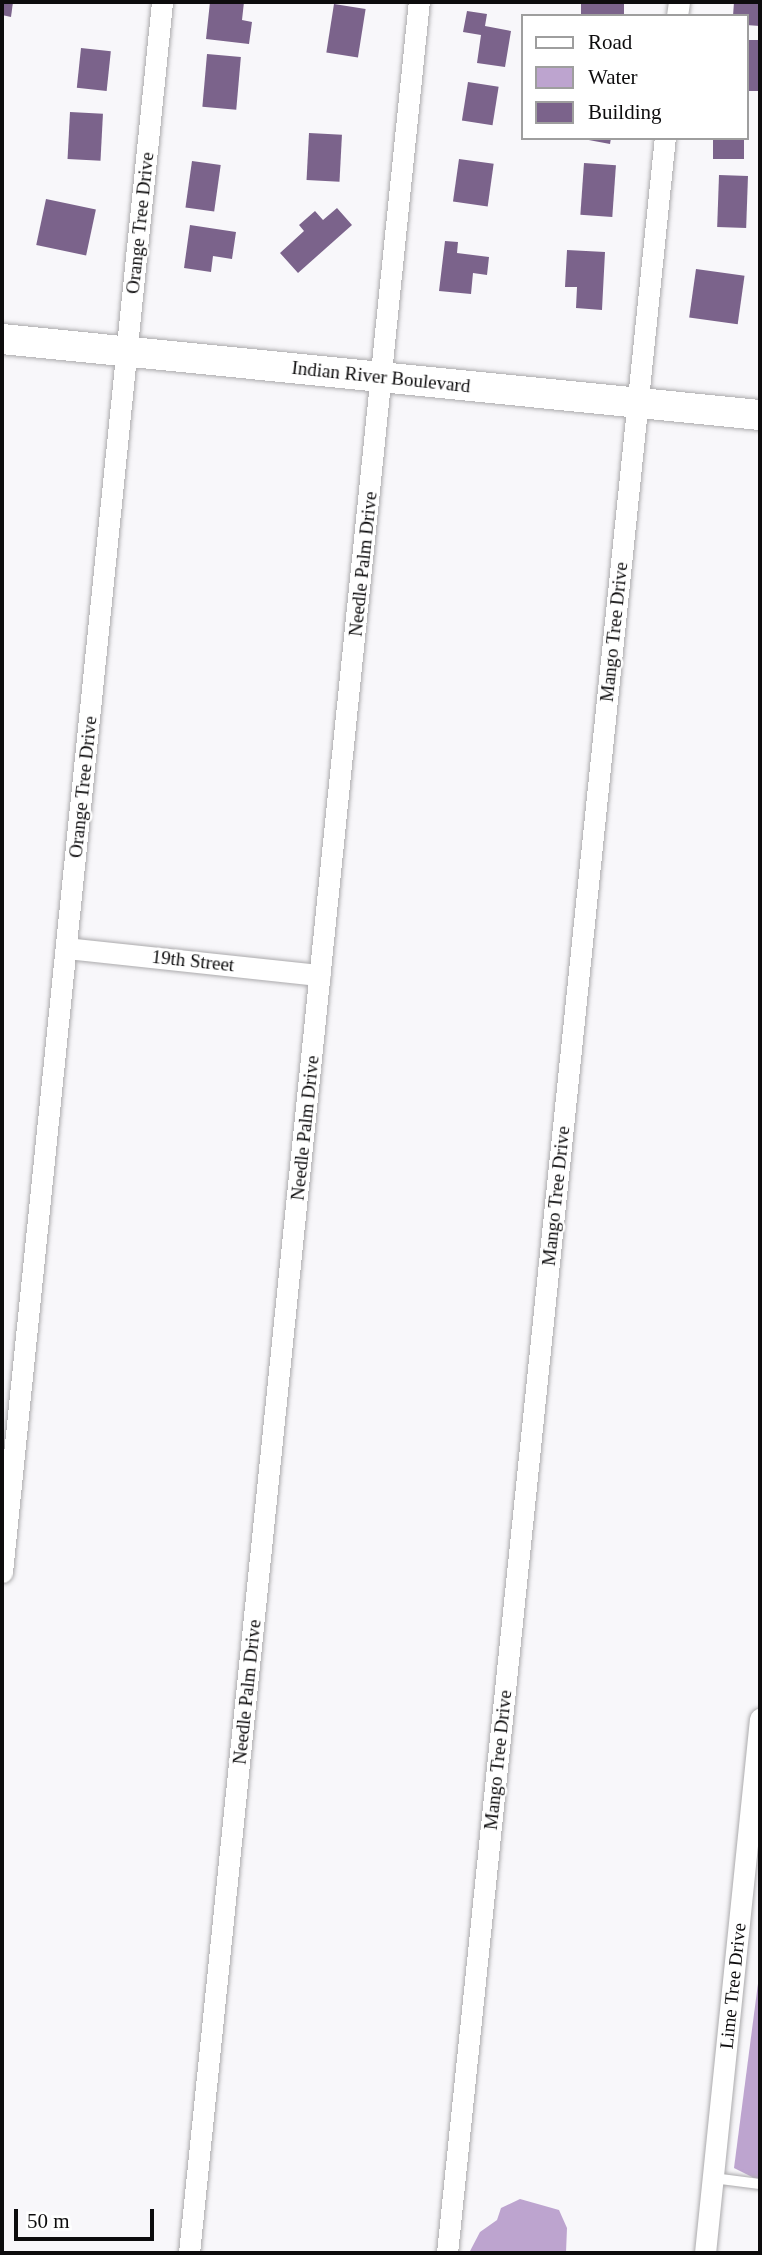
<!DOCTYPE html>
<style>
body{margin:0}
#map{position:relative;width:762px;height:2255px;overflow:hidden;background:#f8f7fa;font-family:"Times New Roman",serif}
div>[style]{position:absolute}
[style*='--x']{left:calc(var(--x)*1px);top:calc(var(--y)*1px);width:calc(var(--w)*1px);rotate:calc(var(--a)*1deg)}
.water>*{inset:0;background:#bda4cf}
.building>*{inset:0;background:#7b638b;transform-origin:0 0}
.roads{filter:drop-shadow(0 0 2px #abaaac) drop-shadow(0 0 2px #abaaac)}
.service>*{height:10px;margin:-5px;padding:0 5px;transform-origin:5px;border-radius:5px;background:#fff}
.minor>*{height:21px;margin:-10.5px;padding:0 10.5px;transform-origin:10.5px;border-radius:10.5px;background:#fff}
.secondary>*{height:30px;margin:-15px;padding:0 15px;transform-origin:15px;border-radius:15px;background:#fff}
span{translate:-50% -50%;white-space:nowrap;text-align:center;line-height:1.15;-webkit-text-stroke:5px #fff;paint-order:stroke}
.street-label{font-size:19px;color:#0d0c0d}
.frame{position:absolute;inset:0;border:4px solid #0d0c0d;pointer-events:none}
.legend{position:absolute;left:521px;top:14px;width:228px;height:126px;box-sizing:border-box;background:#fff;border:2px solid #9e9e9e;margin:0;padding:9px 12px;list-style:none;font-size:21px;color:#0d0c0d}
.legend li{display:flex;align-items:center;gap:14px;height:35px}
.legend b{width:35px;border:2px solid #9e9e9e}
.scale{position:absolute;left:14px;top:2209px;width:140px;height:32px;box-sizing:border-box;border:4px solid #0d0c0d;border-top:0;padding-left:9px;font-size:21px;line-height:24px;white-space:nowrap;color:#0d0c0d;-webkit-text-stroke:5px #fff;paint-order:stroke}
</style>
<div id="map">
<div class="water">
<i style="clip-path:polygon(760px 1968px,760px 2181px,734px 2168px)"></i>
<i style="clip-path:polygon(520px 2199px,559px 2210px,567px 2228px,566px 2253px,469px 2253px,480px 2232px,497px 2220px,501px 2208px)"></i>
</div>
<div class="building">
<i style="clip-path:polygon(2px 2px,13px 2px,11px 17px,2px 15px)"></i>
<i style="clip-path:polygon(210px 2px,244px 2px,242px 20px,252px 22px,249px 44px,206px 39px)"></i>
<i style="left:581px;top:2px;width:43px;height:14px"></i>
<i style="clip-path:polygon(734px 2px,760px 2px,760px 26px,746px 25px,746px 16px,733px 16px)"></i>
<i style="left:334px;top:4px;width:32px;height:49px;rotate:9deg"></i>
<i style="clip-path:polygon(467px 11px,487px 14px,485px 26px,511px 31px,505px 67px,477px 63px,481px 35px,463px 32px)"></i>
<i style="left:746px;top:40px;width:14px;height:51px"></i>
<i style="left:81px;top:48px;width:30px;height:40px;rotate:6deg"></i>
<i style="left:207px;top:54px;width:34px;height:53px;rotate:5deg"></i>
<i style="left:468px;top:82px;width:31px;height:39px;rotate:9deg"></i>
<i style="left:70px;top:112px;width:33px;height:47px;rotate:3deg"></i>
<i style="left:309px;top:133px;width:33px;height:47px;rotate:3deg"></i>
<i style="clip-path:polygon(578px 138px,611px 138px,610px 144px)"></i>
<i style="left:713px;top:138px;width:31px;height:21px"></i>
<i style="left:459px;top:159px;width:35px;height:43px;rotate:8deg"></i>
<i style="left:192px;top:161px;width:29px;height:47px;rotate:8deg"></i>
<i style="left:584px;top:163px;width:32px;height:52px;rotate:4deg"></i>
<i style="left:719px;top:175px;width:29px;height:52px;rotate:2deg"></i>
<i style="left:46px;top:199px;width:51px;height:47px;rotate:12deg"></i>
<i style="clip-path:polygon(337px 208px,352px 225px,298px 273px,280px 253px,304px 231px,299px 225px,315px 211px,323px 220px)"></i>
<i style="clip-path:polygon(190px 225px,236px 232px,232px 259px,213px 256px,211px 272px,184px 268px)"></i>
<i style="clip-path:polygon(445px 241px,458px 242px,457px 253px,489px 257px,487px 275px,473px 273px,471px 294px,439px 291px)"></i>
<i style="clip-path:polygon(567px 250px,605px 252px,602px 310px,576px 308px,577px 287px,565px 287px)"></i>
<i style="left:696px;top:269px;width:49px;height:49px;rotate:8deg"></i>
</div>
<div class="roads">
<div class="service">
<i style="--x:713;--y:2178;--w:47;--a:7.3"></i>
</div>
<div class="minor">
<i style="--x:677;--y:16;--w:14;--a:-82"></i>
<i style="--x:66;--y:948;--w:255;--a:6.1"></i>
<i style="--x:2;--y:1572;--w:1578;--a:-84.18"></i>
<i style="--x:189;--y:2253;--w:2263;--a:-84.17"></i>
<i style="--x:447;--y:2253;--w:2126;--a:-84.12"></i>
<i style="--x:705;--y:2253;--w:537;--a:-84.12"></i>
</div>
<div class="secondary">
<i style="--x:2;--y:339;--w:762;--a:5.73"></i>
</div>
</div>
<div class="street-label">
<span style="left:140px;top:223px;rotate:-84deg">Orange Tree Drive</span>
<span style="left:381px;top:377px;rotate:6deg">Indian River Boulevard</span>
<span style="left:363px;top:564px;rotate:-84deg">Needle Palm Drive</span>
<span style="left:614px;top:632px;rotate:-84deg">Mango Tree Drive</span>
<span style="left:83px;top:787px;rotate:-84deg">Orange Tree Drive</span>
<span style="left:193px;top:961px;rotate:6deg">19th Street</span>
<span style="left:305px;top:1128px;rotate:-84deg">Needle Palm Drive</span>
<span style="left:556px;top:1196px;rotate:-84deg">Mango Tree Drive</span>
<span style="left:247px;top:1692px;rotate:-84deg">Needle Palm Drive</span>
<span style="left:498px;top:1760px;rotate:-84deg">Mango Tree Drive</span>
<span style="left:733px;top:1986px;rotate:-84deg">Lime Tree Drive</span>
</div>
<div class="frame"></div>
<ul class="legend">
<li><b style="height:9px;background:#fff"></b>Road</li>
<li><b style="height:19px;background:#bda4cf"></b>Water</li>
<li><b style="height:19px;background:#7b638b"></b>Building</li>
</ul>
<div class="scale">50 m</div>
</div>
